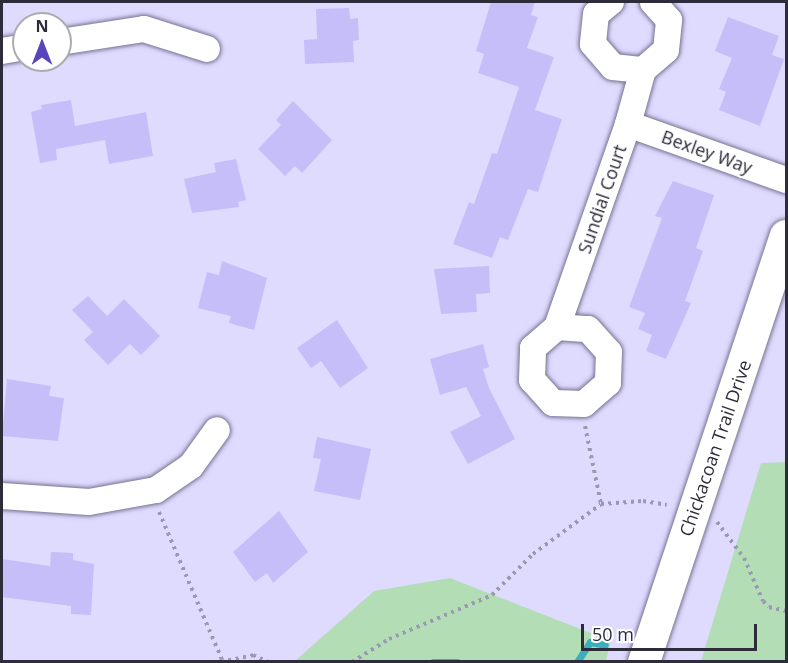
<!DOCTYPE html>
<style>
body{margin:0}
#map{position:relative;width:788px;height:663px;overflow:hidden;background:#dfdbff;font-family:"Open Sans",sans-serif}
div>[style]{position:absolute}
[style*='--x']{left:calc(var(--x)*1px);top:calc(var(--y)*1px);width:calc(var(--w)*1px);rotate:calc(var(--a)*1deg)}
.green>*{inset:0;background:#b3ddb4}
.stream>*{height:7px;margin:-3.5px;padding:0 3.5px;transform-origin:3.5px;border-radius:3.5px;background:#39aebd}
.building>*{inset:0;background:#c6bef9}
.path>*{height:4px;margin-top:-2px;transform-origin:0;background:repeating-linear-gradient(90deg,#9b98b4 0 3px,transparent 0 7.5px)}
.roads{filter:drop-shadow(0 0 2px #767292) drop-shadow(0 0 2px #767292)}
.minor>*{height:26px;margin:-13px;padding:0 13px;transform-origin:13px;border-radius:13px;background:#fff}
.tertiary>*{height:32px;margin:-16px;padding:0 16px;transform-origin:16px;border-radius:16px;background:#fff}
span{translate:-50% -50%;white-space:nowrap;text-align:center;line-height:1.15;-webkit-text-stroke:4.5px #fff;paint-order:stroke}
.street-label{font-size:18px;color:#2e2c3a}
.frame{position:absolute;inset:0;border:3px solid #2e2c3a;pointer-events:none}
.north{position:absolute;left:12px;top:12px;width:60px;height:60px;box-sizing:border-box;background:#fff;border:2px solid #ababb0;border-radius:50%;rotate:0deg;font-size:16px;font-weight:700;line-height:24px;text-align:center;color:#2e2c3a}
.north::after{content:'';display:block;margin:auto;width:21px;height:27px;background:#5845bd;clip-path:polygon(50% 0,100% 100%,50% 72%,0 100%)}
.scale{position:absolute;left:581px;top:624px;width:176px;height:27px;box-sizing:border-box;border:3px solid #2e2c3a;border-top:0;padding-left:8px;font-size:18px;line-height:21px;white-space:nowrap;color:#2e2c3a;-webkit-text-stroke:4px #fff;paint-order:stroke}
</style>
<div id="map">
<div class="green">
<i style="clip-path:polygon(786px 462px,786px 661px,701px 661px,761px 463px)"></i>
<i style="clip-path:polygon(450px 578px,611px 641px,606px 661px,295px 661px,374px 591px)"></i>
</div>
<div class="stream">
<i style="--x:433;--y:662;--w:24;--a:0"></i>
<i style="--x:577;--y:662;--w:24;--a:-57"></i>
<i style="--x:590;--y:642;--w:15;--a:11"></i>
</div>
<div class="building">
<i style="clip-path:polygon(491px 2px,535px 2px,531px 15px,538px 17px,527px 48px,554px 57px,535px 110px,562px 119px,538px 192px,528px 189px,508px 240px,500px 237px,492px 258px,453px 244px,469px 202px,474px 204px,492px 153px,497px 154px,519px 87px,478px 73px,484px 54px,476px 51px)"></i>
<i style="clip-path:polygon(349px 8px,350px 19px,358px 18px,359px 40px,353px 41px,354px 62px,305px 64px,304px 40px,317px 39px,316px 9px)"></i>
<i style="clip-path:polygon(728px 17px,779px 36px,772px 55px,784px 59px,760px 126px,719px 110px,726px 92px,719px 89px,732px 58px,715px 51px)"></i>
<i style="clip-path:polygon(71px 100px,75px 126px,146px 112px,153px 156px,109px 164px,105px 140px,56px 149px,57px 160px,40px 163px,31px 112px,42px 109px,41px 105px)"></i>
<i style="clip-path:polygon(293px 101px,332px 140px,302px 173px,295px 166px,285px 176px,258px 149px,281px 125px,276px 120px)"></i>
<i style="clip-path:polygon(236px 159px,246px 200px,238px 202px,239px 207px,192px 213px,184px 179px,216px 172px,214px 163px)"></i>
<i style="clip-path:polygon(673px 181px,714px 195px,696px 248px,703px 251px,685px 301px,691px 303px,666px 359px,646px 351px,652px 335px,638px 329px,645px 313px,629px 307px,662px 218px,655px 216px)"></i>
<i style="clip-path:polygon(222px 261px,267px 278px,254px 330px,229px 323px,231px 316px,198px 308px,207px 272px,219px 275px)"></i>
<i style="clip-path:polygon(489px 266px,490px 293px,476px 294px,477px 312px,441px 314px,434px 269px)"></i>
<i style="clip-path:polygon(88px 296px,107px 316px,124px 299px,160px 336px,141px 355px,130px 344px,108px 365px,84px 340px,93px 332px,72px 310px)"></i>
<i style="clip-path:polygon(337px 320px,368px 368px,340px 388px,321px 361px,311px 368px,297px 348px)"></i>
<i style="clip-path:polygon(483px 344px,489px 367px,483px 369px,489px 388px,515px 439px,468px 464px,450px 432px,481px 416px,466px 387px,440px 395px,430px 359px)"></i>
<i style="clip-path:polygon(7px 379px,51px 386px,49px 396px,64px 398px,58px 441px,2px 436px)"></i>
<i style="clip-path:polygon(317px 437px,371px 449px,360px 500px,314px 491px,321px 459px,313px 458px)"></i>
<i style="clip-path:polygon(279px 511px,308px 552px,273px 583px,267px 573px,255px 582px,233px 552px)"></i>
<i style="clip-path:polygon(51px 552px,73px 553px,73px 560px,94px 564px,91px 615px,71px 614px,71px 606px,2px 597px,2px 559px,50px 566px)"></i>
</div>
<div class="path">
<i style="--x:585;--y:426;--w:80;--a:78.4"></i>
<i style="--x:159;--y:512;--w:161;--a:66.9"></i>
<i style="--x:717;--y:522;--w:45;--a:53.1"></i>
<i style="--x:744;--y:558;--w:47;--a:66.2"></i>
<i style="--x:763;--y:601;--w:8;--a:45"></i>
<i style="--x:769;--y:607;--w:17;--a:13"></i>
<i style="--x:221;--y:662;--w:33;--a:-12"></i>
<i style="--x:253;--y:655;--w:17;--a:25"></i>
<i style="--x:352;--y:662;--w:44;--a:-31.9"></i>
<i style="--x:389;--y:639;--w:112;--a:-23.1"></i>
<i style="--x:492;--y:595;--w:58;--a:-45"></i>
<i style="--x:533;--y:554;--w:84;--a:-36.3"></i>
<i style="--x:601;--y:504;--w:42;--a:-4.1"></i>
<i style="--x:643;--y:501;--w:24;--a:9"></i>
</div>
<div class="roads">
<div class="minor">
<i style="--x:611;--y:2;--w:19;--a:141"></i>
<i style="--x:596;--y:14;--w:30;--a:96"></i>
<i style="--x:593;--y:44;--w:30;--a:49"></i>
<i style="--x:613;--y:67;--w:30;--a:6"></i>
<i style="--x:60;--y:42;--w:85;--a:-8.8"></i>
<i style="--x:144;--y:29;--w:66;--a:17.6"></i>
<i style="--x:2;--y:51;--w:22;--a:-10"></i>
<i style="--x:628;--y:124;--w:168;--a:19.5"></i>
<i style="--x:557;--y:327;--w:31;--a:4"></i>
<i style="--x:588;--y:329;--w:31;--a:48"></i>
<i style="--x:609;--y:352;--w:31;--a:92"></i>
<i style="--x:608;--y:383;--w:32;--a:139"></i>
<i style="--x:584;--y:404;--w:31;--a:-178"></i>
<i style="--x:553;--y:403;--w:31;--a:-132"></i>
<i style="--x:532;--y:380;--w:32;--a:-88"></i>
<i style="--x:533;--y:348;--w:32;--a:-41"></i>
<i style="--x:557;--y:327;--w:215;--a:-70.7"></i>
<i style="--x:628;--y:124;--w:56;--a:-74.5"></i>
<i style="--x:643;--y:70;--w:30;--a:-41"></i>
<i style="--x:666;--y:50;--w:30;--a:-84"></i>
<i style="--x:669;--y:20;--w:24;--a:-132"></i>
<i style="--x:2;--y:496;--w:87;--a:3.9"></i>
<i style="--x:89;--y:502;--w:68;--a:-10.2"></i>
<i style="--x:156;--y:490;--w:42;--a:-34.4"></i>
<i style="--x:191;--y:466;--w:44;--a:-54.2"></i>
</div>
<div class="tertiary">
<i style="--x:644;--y:662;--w:449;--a:-71.6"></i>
</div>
</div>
<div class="street-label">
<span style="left:707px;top:152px;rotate:20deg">Bexley Way</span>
<span style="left:602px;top:199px;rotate:-71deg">Sundial Court</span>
<span style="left:715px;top:448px;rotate:-71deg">Chickacoan Trail Drive</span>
</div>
<div class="frame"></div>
<div class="north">N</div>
<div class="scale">50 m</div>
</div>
